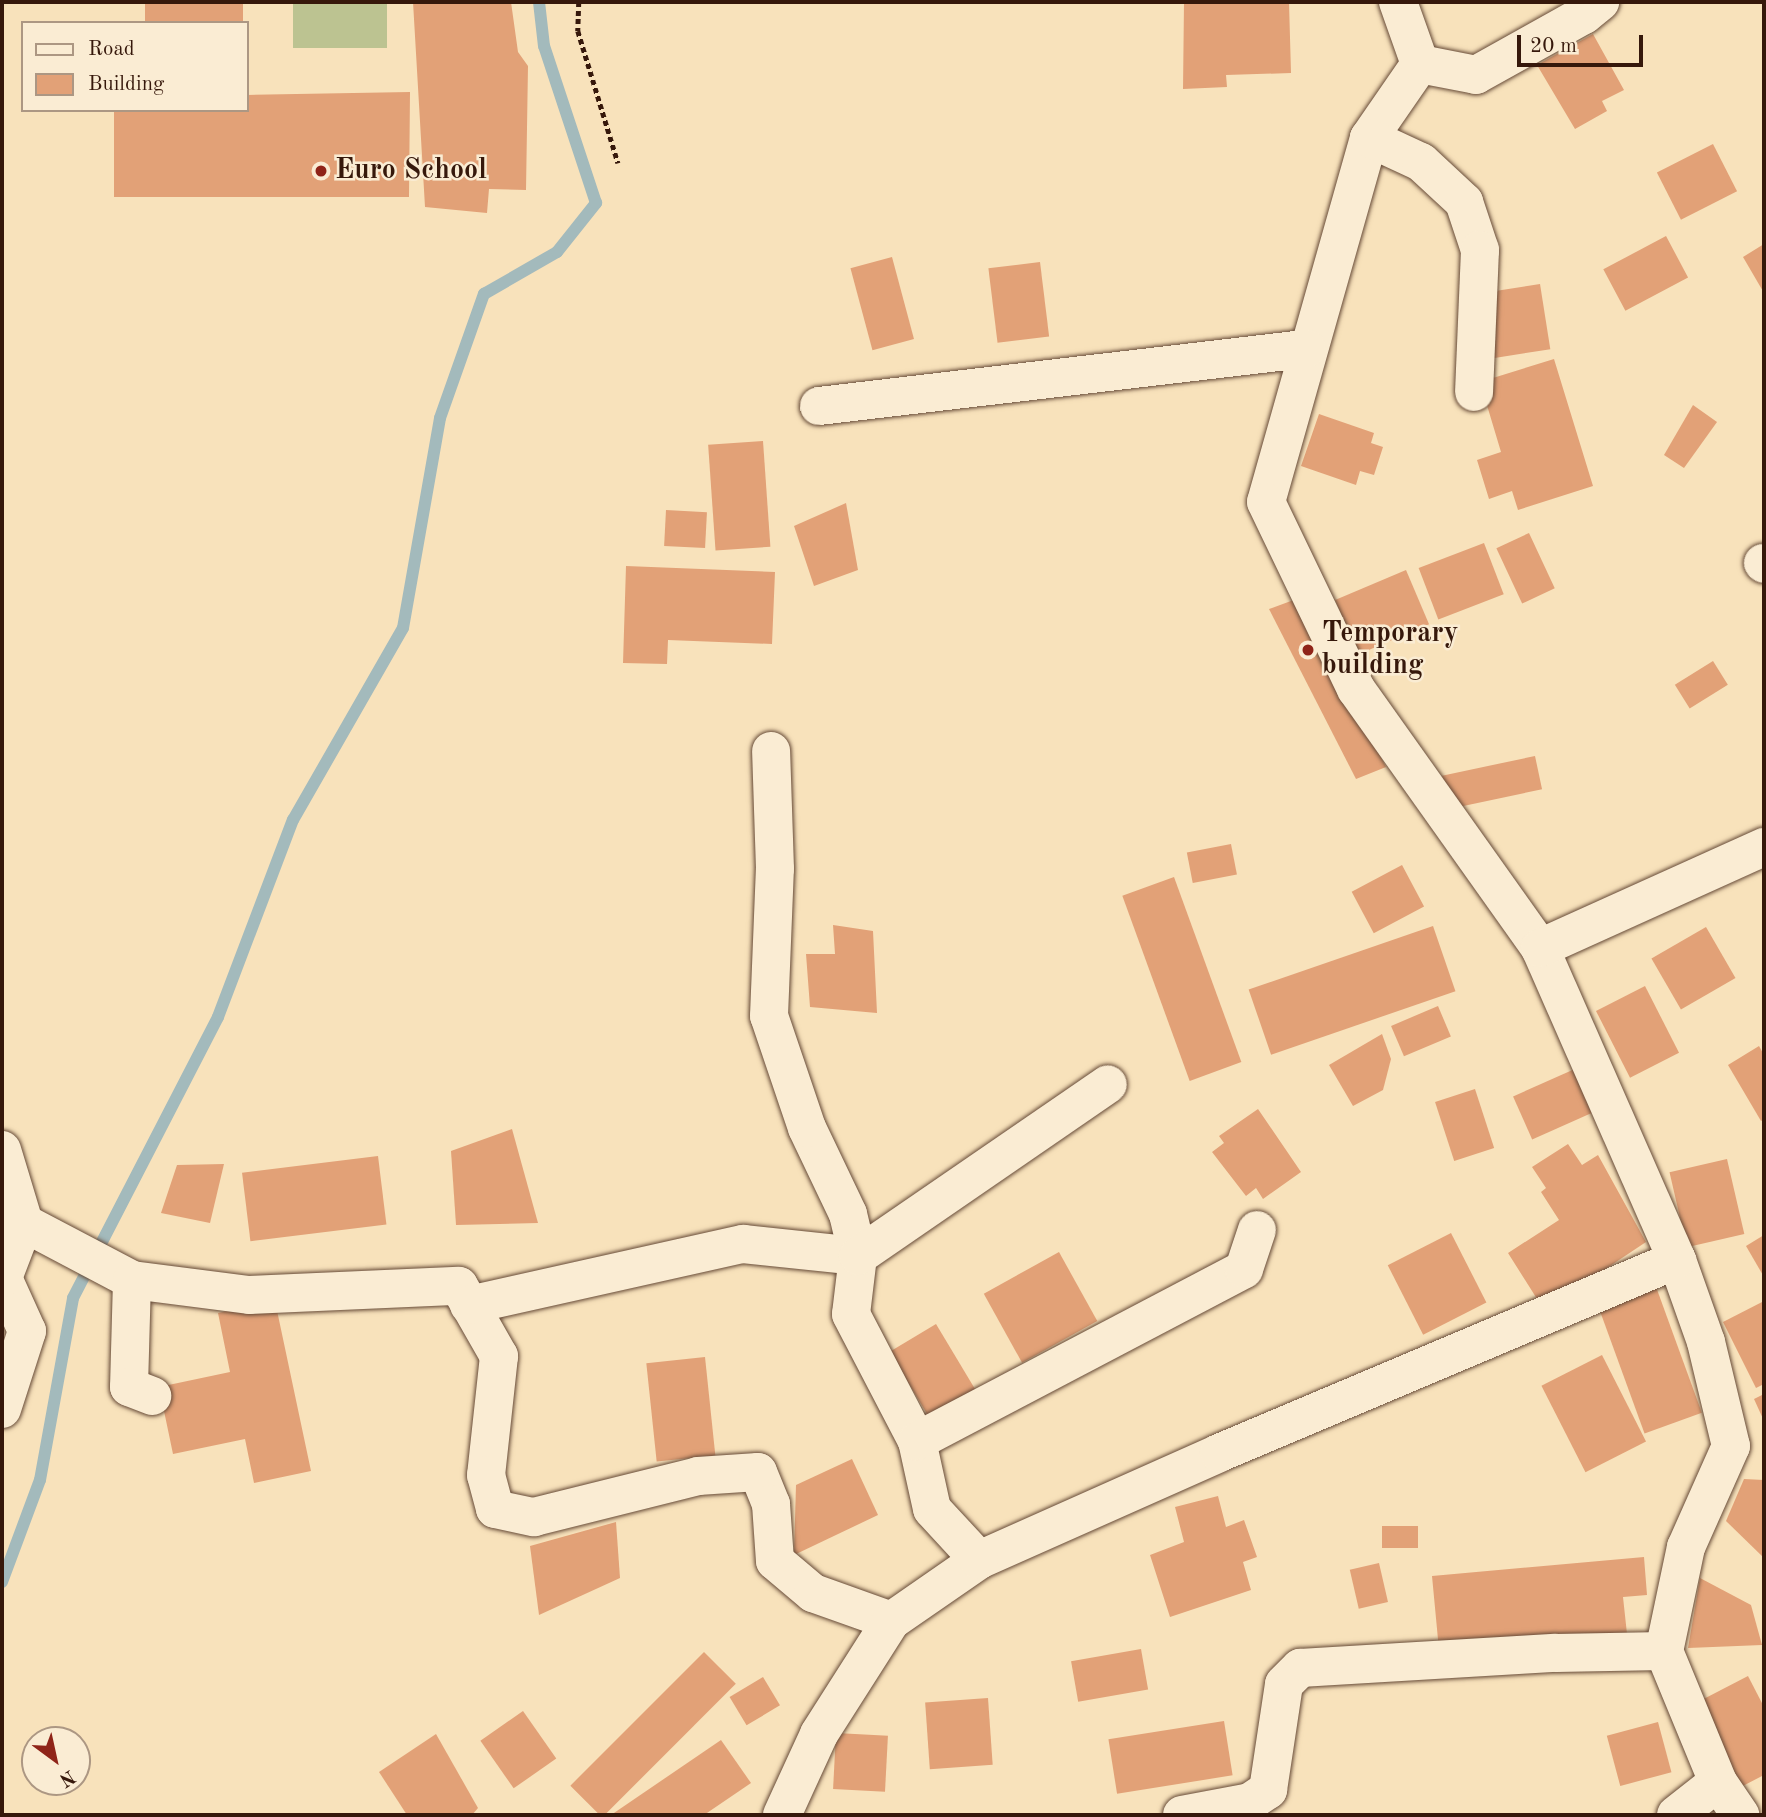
<!DOCTYPE html>
<style>
body{margin:0}
#map{position:relative;width:1766px;height:1817px;overflow:hidden;background:#f8e2bb;font-family:"Old Standard TT",serif}
div>[style]{position:absolute}
[style*='--x']{left:calc(var(--x)*1px);top:calc(var(--y)*1px);width:calc(var(--w)*1px);rotate:calc(var(--a)*1deg)}
.green>*{inset:0;background:#bcc391;transform-origin:0 0}
.stream>*{height:12px;margin:-6px;padding:0 6px;transform-origin:6px;border-radius:6px;background:#a3babc}
.building>*{inset:0;background:#e2a177;transform-origin:0 0}
.path>*{height:4.5px;margin-top:-2.25px;transform-origin:0;background:repeating-linear-gradient(90deg,#36180b 0 5px,transparent 0 8.5px)}
.roads{filter:drop-shadow(0 0 2px #664a37) drop-shadow(0 0 2px #664a37)}
.minor>*{height:38px;margin:-19px;padding:0 19px;transform-origin:19px;border-radius:19px;background:#faecd3}
.dots>*{width:19px;height:19px;translate:-50% -50%;box-sizing:border-box;border:4px solid #faecd3;border-radius:50%}
span{translate:-50% -50%;white-space:nowrap;text-align:center;line-height:1.15;-webkit-text-stroke:5px #faecd3;paint-order:stroke}
.poi-label{font-size:28px;color:#36180b;font-weight:700}
.left{translate:0 -50%;text-align:left}
.frame{position:absolute;inset:0;border:4px solid #36180b;pointer-events:none}
.legend{position:absolute;left:21px;top:21px;width:228px;height:91px;box-sizing:border-box;background:#faecd3;border:2px solid #ac9783;margin:0;padding:9px 12px;list-style:none;font-size:21px;color:#36180b}
.legend li{display:flex;align-items:center;gap:14px;height:35px}
.legend b{width:35px;border:2px solid #ac9783}
.north{position:absolute;left:21px;top:1726px;width:70px;height:70px;box-sizing:border-box;background:#faecd3;border:2px solid #ac9783;border-radius:50%;rotate:147deg;font-size:19px;font-weight:700;line-height:28px;text-align:center;color:#36180b}
.north::after{content:'';display:block;margin:auto;width:24px;height:32px;background:#8f2418;clip-path:polygon(50% 0,100% 100%,50% 72%,0 100%)}
.scale{position:absolute;left:1517px;top:35px;width:126px;height:32px;box-sizing:border-box;border:4px solid #36180b;border-top:0;padding-left:9px;font-size:21px;line-height:24px;white-space:nowrap;color:#36180b;-webkit-text-stroke:5px #faecd3;paint-order:stroke}
</style>
<div id="map">
<div class="green">
<i style="left:293px;top:2px;width:94px;height:46px"></i>
</div>
<div class="stream">
<i style="--x:2;--y:1582;--w:109;--a:-69.6"></i>
<i style="--x:40;--y:1480;--w:185;--a:-79.7"></i>
<i style="--x:73;--y:1298;--w:316;--a:-62.7"></i>
<i style="--x:218;--y:1017;--w:211;--a:-69.2"></i>
<i style="--x:293;--y:820;--w:221;--a:-60.2"></i>
<i style="--x:403;--y:628;--w:213;--a:-80"></i>
<i style="--x:440;--y:418;--w:132;--a:-70.5"></i>
<i style="--x:484;--y:294;--w:84;--a:-29.9"></i>
<i style="--x:557;--y:252;--w:63;--a:-51.5"></i>
<i style="--x:596;--y:203;--w:165;--a:-108.3"></i>
<i style="--x:544;--y:46;--w:44;--a:-96.5"></i>
</div>
<div class="building">
<i style="left:145px;top:2px;width:98px;height:21px"></i>
<i style="clip-path:polygon(413px 2px,511px 2px,518px 52px,528px 66px,526px 190px,489px 189px,487px 213px,425px 207px)"></i>
<i style="clip-path:polygon(1184px 2px,1289px 2px,1291px 73px,1226px 75px,1227px 87px,1183px 89px)"></i>
<i style="clip-path:polygon(1593px 34px,1624px 90px,1602px 101px,1607px 111px,1575px 129px,1537px 65px)"></i>
<i style="clip-path:polygon(410px 92px,409px 197px,114px 197px,114px 110px,247px 110px,247px 95px)"></i>
<i style="left:1713px;top:144px;width:53px;height:63px;rotate:63deg"></i>
<i style="left:1666px;top:236px;width:47px;height:71px;rotate:62deg"></i>
<i style="clip-path:polygon(1764px 244px,1764px 293px,1743px 257px)"></i>
<i style="left:892px;top:257px;width:85px;height:43px;rotate:75deg"></i>
<i style="left:1040px;top:262px;width:75px;height:52px;rotate:83deg"></i>
<i style="left:1540px;top:284px;width:66px;height:58px;rotate:81deg"></i>
<i style="clip-path:polygon(1554px 359px,1593px 486px,1518px 510px,1512px 491px,1489px 499px,1477px 460px,1501px 452px,1480px 382px)"></i>
<i style="clip-path:polygon(1693px 405px,1717px 422px,1684px 468px,1664px 455px)"></i>
<i style="clip-path:polygon(1319px 414px,1374px 433px,1371px 443px,1383px 447px,1374px 475px,1360px 471px,1356px 485px,1301px 466px)"></i>
<i style="left:763px;top:441px;width:106px;height:55px;rotate:86deg"></i>
<i style="clip-path:polygon(846px 503px,858px 570px,814px 586px,794px 526px)"></i>
<i style="left:666px;top:510px;width:41px;height:36px;rotate:3deg"></i>
<i style="left:1529px;top:533px;width:61px;height:36px;rotate:65deg"></i>
<i style="left:1484px;top:543px;width:55px;height:70px;rotate:69deg"></i>
<i style="clip-path:polygon(626px 566px,775px 572px,772px 644px,668px 640px,667px 664px,623px 663px)"></i>
<i style="left:1406px;top:570px;width:59px;height:77px;rotate:67deg"></i>
<i style="clip-path:polygon(1299px 598px,1347px 691px,1386px 767px,1356px 779px,1269px 609px)"></i>
<i style="left:1713px;top:661px;width:28px;height:45px;rotate:58deg"></i>
<i style="left:1535px;top:756px;width:34px;height:95px;rotate:78deg"></i>
<i style="left:1231px;top:844px;width:31px;height:45px;rotate:79deg"></i>
<i style="left:1402px;top:865px;width:47px;height:57px;rotate:62deg"></i>
<i style="left:1174px;top:877px;width:197px;height:55px;rotate:70deg"></i>
<i style="clip-path:polygon(833px 925px,873px 931px,877px 1013px,810px 1007px,806px 954px,835px 954px)"></i>
<i style="left:1433px;top:926px;width:69px;height:195px;rotate:71deg"></i>
<i style="left:1706px;top:927px;width:59px;height:63px;rotate:60deg"></i>
<i style="left:1645px;top:986px;width:75px;height:55px;rotate:63deg"></i>
<i style="left:1438px;top:1006px;width:33px;height:51px;rotate:67deg"></i>
<i style="clip-path:polygon(1382px 1034px,1391px 1059px,1383px 1090px,1353px 1106px,1329px 1065px)"></i>
<i style="clip-path:polygon(1759px 1046px,1764px 1055px,1764px 1119px,1761px 1121px,1728px 1065px)"></i>
<i style="left:1577px;top:1068px;width:47px;height:70px;rotate:66deg"></i>
<i style="left:1475px;top:1089px;width:62px;height:42px;rotate:72deg"></i>
<i style="clip-path:polygon(1258px 1109px,1301px 1172px,1263px 1199px,1256px 1188px,1246px 1196px,1212px 1152px,1224px 1143px,1219px 1136px)"></i>
<i style="clip-path:polygon(512px 1129px,538px 1223px,456px 1225px,451px 1151px)"></i>
<i style="clip-path:polygon(1568px 1144px,1582px 1165px,1598px 1155px,1646px 1242px,1544px 1310px,1508px 1253px,1559px 1220px,1541px 1192px,1546px 1188px,1532px 1167px)"></i>
<i style="left:378px;top:1156px;width:69px;height:137px;rotate:83deg"></i>
<i style="left:1727px;top:1159px;width:77px;height:59px;rotate:77deg"></i>
<i style="clip-path:polygon(224px 1164px,210px 1223px,161px 1213px,177px 1165px)"></i>
<i style="left:1451px;top:1233px;width:78px;height:71px;rotate:63deg"></i>
<i style="clip-path:polygon(1764px 1235px,1764px 1277px,1746px 1246px)"></i>
<i style="left:1059px;top:1252px;width:79px;height:86px;rotate:61deg"></i>
<i style="left:1655px;top:1284px;width:137px;height:61px;rotate:70deg"></i>
<i style="clip-path:polygon(275px 1301px,311px 1471px,254px 1483px,245px 1439px,173px 1454px,159px 1387px,230px 1372px,218px 1313px)"></i>
<i style="clip-path:polygon(1764px 1301px,1764px 1384px,1756px 1388px,1723px 1322px)"></i>
<i style="left:936px;top:1324px;width:76px;height:54px;rotate:59deg"></i>
<i style="left:1602px;top:1355px;width:97px;height:68px;rotate:63deg"></i>
<i style="left:705px;top:1357px;width:99px;height:59px;rotate:84deg"></i>
<i style="clip-path:polygon(1764px 1394px,1764px 1421px,1754px 1399px)"></i>
<i style="clip-path:polygon(852px 1459px,878px 1515px,794px 1555px,796px 1485px)"></i>
<i style="clip-path:polygon(1744px 1479px,1764px 1480px,1764px 1558px,1726px 1521px)"></i>
<i style="clip-path:polygon(1218px 1496px,1226px 1527px,1244px 1520px,1257px 1557px,1243px 1562px,1251px 1590px,1170px 1617px,1150px 1555px,1184px 1542px,1175px 1507px)"></i>
<i style="clip-path:polygon(616px 1522px,620px 1578px,539px 1615px,530px 1546px)"></i>
<i style="left:1382px;top:1526px;width:36px;height:22px"></i>
<i style="clip-path:polygon(1644px 1557px,1647px 1595px,1623px 1597px,1627px 1634px,1439px 1650px,1432px 1576px)"></i>
<i style="left:1379px;top:1563px;width:40px;height:30px;rotate:77deg"></i>
<i style="clip-path:polygon(1700px 1578px,1751px 1605px,1762px 1645px,1688px 1648px)"></i>
<i style="left:1141px;top:1649px;width:41px;height:71px;rotate:80deg"></i>
<i style="left:704px;top:1652px;width:45px;height:189px;rotate:45deg"></i>
<i style="clip-path:polygon(1748px 1676px,1764px 1707px,1764px 1775px,1735px 1790px,1692px 1705px)"></i>
<i style="left:763px;top:1677px;width:33px;height:39px;rotate:59deg"></i>
<i style="left:988px;top:1698px;width:67px;height:63px;rotate:86deg"></i>
<i style="left:523px;top:1711px;width:58px;height:52px;rotate:55deg"></i>
<i style="left:1224px;top:1721px;width:55px;height:117px;rotate:81deg"></i>
<i style="left:1658px;top:1722px;width:52px;height:53px;rotate:75deg"></i>
<i style="left:836px;top:1733px;width:52px;height:56px;rotate:3deg"></i>
<i style="clip-path:polygon(436px 1734px,478px 1808px,472px 1815px,407px 1815px,379px 1772px)"></i>
<i style="clip-path:polygon(721px 1740px,751px 1783px,704px 1815px,611px 1815px)"></i>
</div>
<div class="path">
<i style="--x:579;--y:2;--w:29;--a:92"></i>
<i style="--x:578;--y:31;--w:138;--a:73.1"></i>
</div>
<div class="roads">
<div class="minor">
<i style="--x:1398;--y:2;--w:66;--a:70.5"></i>
<i style="--x:1420;--y:64;--w:90;--a:124.6"></i>
<i style="--x:1369;--y:138;--w:378;--a:105.8"></i>
<i style="--x:1266;--y:502;--w:208;--a:64.3"></i>
<i style="--x:1356;--y:689;--w:318;--a:54.6"></i>
<i style="--x:1540;--y:948;--w:341;--a:66.3"></i>
<i style="--x:1677;--y:1260;--w:87;--a:70.5"></i>
<i style="--x:1706;--y:1342;--w:107;--a:76.5"></i>
<i style="--x:1731;--y:1446;--w:111;--a:114"></i>
<i style="--x:1686;--y:1547;--w:106;--a:101.9"></i>
<i style="--x:1664;--y:1651;--w:142;--a:67.6"></i>
<i style="--x:1718;--y:1782;--w:40;--a:56"></i>
<i style="--x:1420;--y:64;--w:57;--a:11.1"></i>
<i style="--x:1476;--y:75;--w:124;--a:-29.1"></i>
<i style="--x:1584;--y:15;--w:21;--a:-39"></i>
<i style="--x:1369;--y:138;--w:57;--a:24.8"></i>
<i style="--x:1421;--y:162;--w:59;--a:42.9"></i>
<i style="--x:1464;--y:202;--w:51;--a:71.6"></i>
<i style="--x:1480;--y:250;--w:142;--a:92.4"></i>
<i style="--x:819;--y:406;--w:491;--a:-6.7"></i>
<i style="--x:1763;--y:563;--w:1;--a:45"></i>
<i style="--x:1540;--y:948;--w:246;--a:-24.3"></i>
<i style="--x:2;--y:1150;--w:76;--a:73.2"></i>
<i style="--x:24;--y:1223;--w:122;--a:27.8"></i>
<i style="--x:132;--y:1280;--w:118;--a:7.3"></i>
<i style="--x:249;--y:1295;--w:210;--a:-2.5"></i>
<i style="--x:459;--y:1286;--w:81;--a:60.3"></i>
<i style="--x:499;--y:1356;--w:120;--a:96.2"></i>
<i style="--x:486;--y:1475;--w:35;--a:75"></i>
<i style="--x:495;--y:1509;--w:40;--a:12"></i>
<i style="--x:534;--y:1517;--w:169;--a:-14"></i>
<i style="--x:698;--y:1476;--w:60;--a:-3.8"></i>
<i style="--x:758;--y:1472;--w:35;--a:68"></i>
<i style="--x:771;--y:1504;--w:57;--a:86"></i>
<i style="--x:775;--y:1561;--w:50;--a:40.1"></i>
<i style="--x:813;--y:1593;--w:83;--a:19.7"></i>
<i style="--x:891;--y:1621;--w:107;--a:-34.7"></i>
<i style="--x:979;--y:1560;--w:263;--a:-24"></i>
<i style="--x:1219;--y:1453;--w:497;--a:-22.9"></i>
<i style="--x:132;--y:1280;--w:107;--a:91.6"></i>
<i style="--x:129;--y:1387;--w:25;--a:21"></i>
<i style="--x:469;--y:1305;--w:281;--a:-12.6"></i>
<i style="--x:743;--y:1244;--w:116;--a:6"></i>
<i style="--x:858;--y:1256;--w:43;--a:-103.4"></i>
<i style="--x:848;--y:1214;--w:95;--a:-115.5"></i>
<i style="--x:807;--y:1128;--w:118;--a:-108.7"></i>
<i style="--x:769;--y:1016;--w:147;--a:-87.7"></i>
<i style="--x:775;--y:869;--w:118;--a:-91.9"></i>
<i style="--x:2;--y:1409;--w:82;--a:-72.2"></i>
<i style="--x:27;--y:1331;--w:58;--a:-114.4"></i>
<i style="--x:3;--y:1278;--w:59;--a:-69.1"></i>
<i style="--x:917;--y:1441;--w:143;--a:-117.5"></i>
<i style="--x:851;--y:1314;--w:58;--a:-83.1"></i>
<i style="--x:858;--y:1256;--w:303;--a:-34.5"></i>
<i style="--x:979;--y:1560;--w:69;--a:-132.7"></i>
<i style="--x:932;--y:1509;--w:70;--a:-102.4"></i>
<i style="--x:917;--y:1441;--w:369;--a:-27.7"></i>
<i style="--x:1244;--y:1269;--w:41;--a:-71.6"></i>
<i style="--x:782;--y:1815;--w:89;--a:-65.4"></i>
<i style="--x:819;--y:1734;--w:134;--a:-57.5"></i>
<i style="--x:1182;--y:1815;--w:69;--a:-10.8"></i>
<i style="--x:1250;--y:1802;--w:22;--a:-34"></i>
<i style="--x:1268;--y:1790;--w:107;--a:-81.4"></i>
<i style="--x:1284;--y:1684;--w:23;--a:-45"></i>
<i style="--x:1300;--y:1668;--w:256;--a:-3.4"></i>
<i style="--x:1556;--y:1653;--w:108;--a:-1.1"></i>
<i style="--x:1676;--y:1815;--w:53;--a:-38.2"></i>
</div>
</div>
<div class="dots">
<i style="left:321px;top:171px;background:#8f2418"></i>
<i style="left:1308px;top:650px;background:#8f2418"></i>
</div>
<div class="poi-label">
<span class="left" style="left:335px;top:171px">Euro School</span>
<span class="left" style="left:1322px;top:650px">Temporary<br>building</span>
</div>
<div class="frame"></div>
<ul class="legend">
<li><b style="height:9px;background:#faecd3"></b>Road</li>
<li><b style="height:19px;background:#e2a177"></b>Building</li>
</ul>
<div class="north">N</div>
<div class="scale">20 m</div>
</div>
